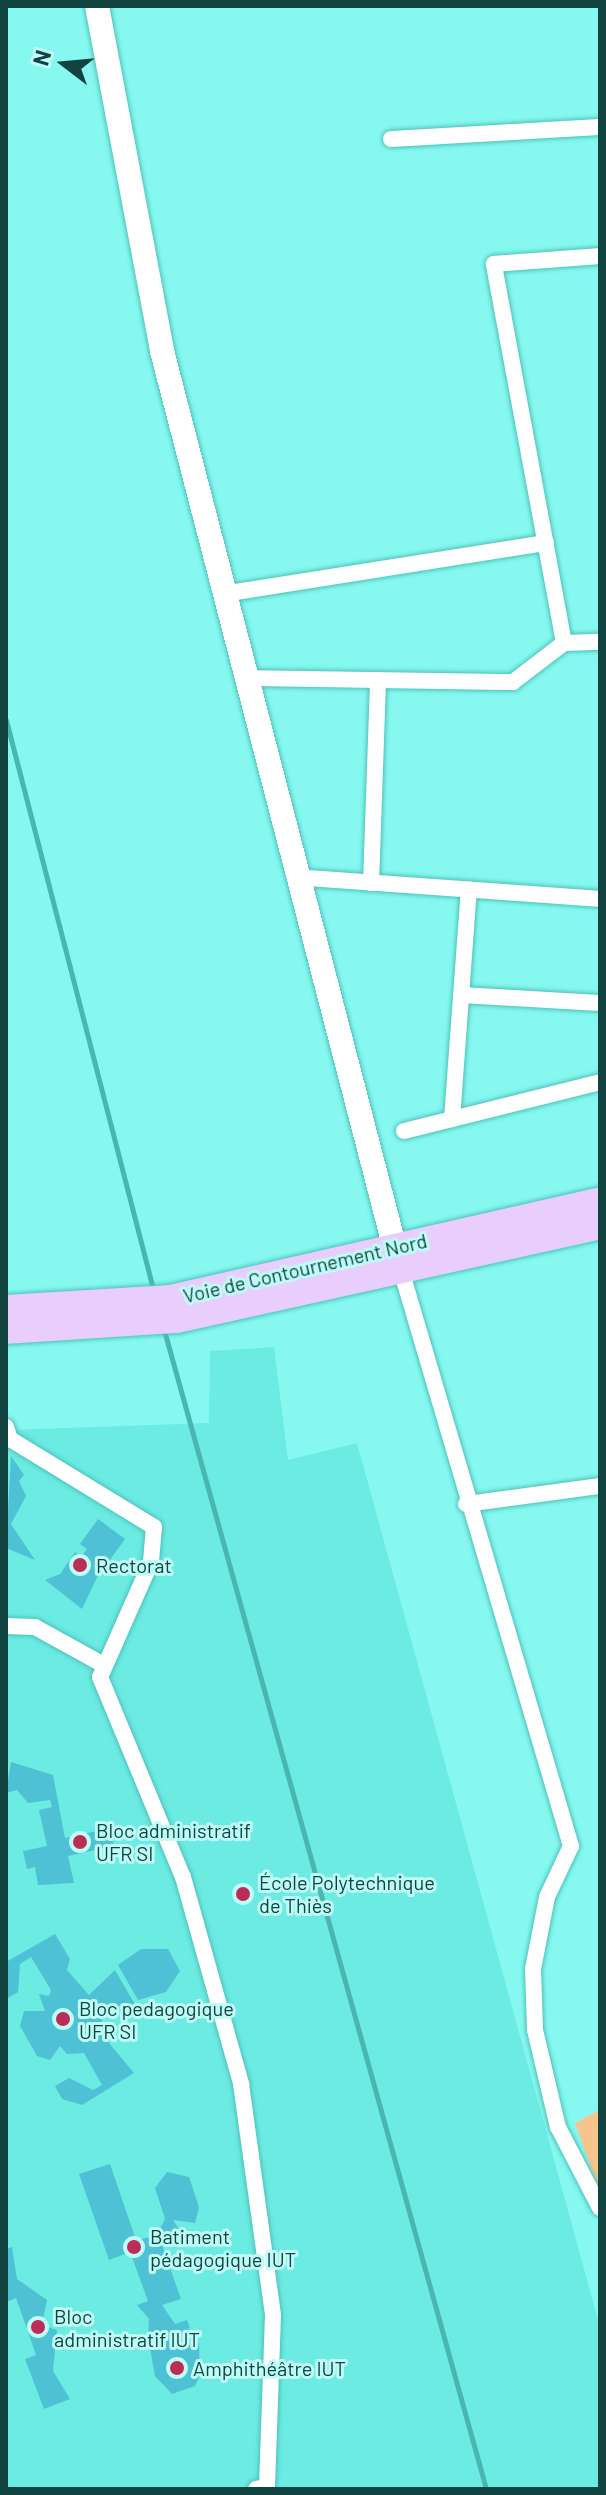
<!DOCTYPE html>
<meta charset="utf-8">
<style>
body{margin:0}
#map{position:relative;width:606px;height:2495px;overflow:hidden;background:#86f8f0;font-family:Barlow,sans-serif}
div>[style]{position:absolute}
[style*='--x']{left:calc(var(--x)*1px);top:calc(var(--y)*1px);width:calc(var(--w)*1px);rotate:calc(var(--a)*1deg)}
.built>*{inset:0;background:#6cebe3}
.green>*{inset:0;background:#f7c58b}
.stream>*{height:5px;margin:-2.5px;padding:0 2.5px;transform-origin:2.5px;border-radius:2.5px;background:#4ab6b0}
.building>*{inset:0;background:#4ec1d4}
.roads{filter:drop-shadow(0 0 2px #4cc2bb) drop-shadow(0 0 2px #4cc2bb)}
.street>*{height:16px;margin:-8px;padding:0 8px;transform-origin:8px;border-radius:8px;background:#fff}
.secondary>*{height:24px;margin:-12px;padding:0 12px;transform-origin:12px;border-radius:12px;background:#fff}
.primary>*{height:26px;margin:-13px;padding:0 13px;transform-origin:13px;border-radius:13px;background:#e9cefd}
.dots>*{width:22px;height:22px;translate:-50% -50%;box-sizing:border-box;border:4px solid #bdfcf7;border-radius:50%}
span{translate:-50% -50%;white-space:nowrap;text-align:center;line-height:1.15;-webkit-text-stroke:6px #bdfcf7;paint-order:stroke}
.street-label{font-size:20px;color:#114441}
.poi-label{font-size:20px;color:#114441}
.left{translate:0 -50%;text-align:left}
.frame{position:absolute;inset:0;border:8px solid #114441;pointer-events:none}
.north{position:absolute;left:24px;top:24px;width:80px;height:80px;-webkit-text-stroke:6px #bdfcf7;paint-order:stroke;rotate:286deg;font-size:22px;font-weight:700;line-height:32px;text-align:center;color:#114441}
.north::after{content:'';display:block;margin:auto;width:28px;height:36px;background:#114441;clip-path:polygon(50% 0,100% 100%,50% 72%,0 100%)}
</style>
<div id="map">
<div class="built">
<i style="clip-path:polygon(274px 1347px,288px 1460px,357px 1443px,600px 2327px,600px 2489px,6px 2489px,6px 1430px,209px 1423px,210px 1351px)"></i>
</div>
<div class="green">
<i style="clip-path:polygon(600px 2110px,600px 2193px,575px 2123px)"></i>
</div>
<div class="stream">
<i style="--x:6;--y:720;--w:588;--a:75.51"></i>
<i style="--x:164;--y:1330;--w:1203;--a:74.47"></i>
</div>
<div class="building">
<i style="clip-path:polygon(11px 1456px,24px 1475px,19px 1481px,26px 1496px,11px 1524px,35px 1560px,6px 1548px)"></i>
<i style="clip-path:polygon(98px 1519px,125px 1539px,107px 1564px,99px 1558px,94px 1566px,100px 1571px,82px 1609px,45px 1580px,60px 1574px,75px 1552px,81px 1557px,87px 1549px,80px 1544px)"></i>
<i style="clip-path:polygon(11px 1762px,53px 1775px,65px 1838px,110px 1828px,114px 1846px,68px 1856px,74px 1883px,38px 1885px,35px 1867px,27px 1869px,23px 1851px,47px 1846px,39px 1810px,52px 1807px,50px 1800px,28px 1803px,17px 1790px,6px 1793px)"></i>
<i style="clip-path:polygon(55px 1934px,70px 1959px,67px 1970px,89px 1995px,115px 1970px,137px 2008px,125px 2015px,120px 2006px,99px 2011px,109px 2043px,134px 2073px,82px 2105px,62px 2099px,55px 2086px,69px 2078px,93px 2090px,102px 2085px,84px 2053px,67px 2054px,60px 2046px,50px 2060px,37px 2056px,20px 2026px,24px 2011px,45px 2011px,39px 1994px,49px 1996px,51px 1990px,31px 1957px,20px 1964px,18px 1992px,6px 1999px,6px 1962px)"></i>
<i style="clip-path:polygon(141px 1949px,168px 1949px,180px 1971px,166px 1992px,138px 2000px,118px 1965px)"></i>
<i style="clip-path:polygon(110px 2164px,136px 2240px,156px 2236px,165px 2219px,155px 2188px,167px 2172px,189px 2177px,199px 2207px,195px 2223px,173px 2220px,180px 2231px,161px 2242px,181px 2299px,162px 2305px,175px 2324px,187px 2320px,190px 2328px,148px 2343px,149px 2319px,137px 2305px,148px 2301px,130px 2252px,109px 2260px,79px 2174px)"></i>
<i style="clip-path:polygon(12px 2247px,17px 2279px,47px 2300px,42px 2325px,57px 2330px,53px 2371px,70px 2399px,44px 2409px,25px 2359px,36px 2355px,16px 2298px,6px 2302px,6px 2249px)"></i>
<i style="clip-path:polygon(189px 2329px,199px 2344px,200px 2375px,195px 2386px,172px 2394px,155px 2376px,149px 2343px)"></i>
</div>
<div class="roads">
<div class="street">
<i style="--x:391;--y:139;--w:209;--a:-3.3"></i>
<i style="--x:223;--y:594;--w:327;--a:-9"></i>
<i style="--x:564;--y:643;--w:385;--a:-100.5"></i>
<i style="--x:494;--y:264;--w:106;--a:-4.3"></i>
<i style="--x:245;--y:678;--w:268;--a:0.9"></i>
<i style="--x:513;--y:682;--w:64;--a:-37.4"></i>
<i style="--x:564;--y:643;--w:36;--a:-2"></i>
<i style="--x:295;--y:877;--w:306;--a:4.1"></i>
<i style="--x:371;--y:883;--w:203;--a:-88"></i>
<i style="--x:461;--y:995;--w:139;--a:3.3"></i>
<i style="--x:452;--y:1119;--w:230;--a:-85.8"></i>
<i style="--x:404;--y:1131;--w:202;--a:-14"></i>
<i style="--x:401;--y:1270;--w:601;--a:73.56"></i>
<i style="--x:571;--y:1846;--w:56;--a:115.2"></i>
<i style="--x:547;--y:1897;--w:73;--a:101"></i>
<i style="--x:533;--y:1969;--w:61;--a:88.1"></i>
<i style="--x:535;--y:2030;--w:100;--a:76.7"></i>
<i style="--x:558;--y:2127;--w:91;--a:62.6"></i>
<i style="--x:6;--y:1427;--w:13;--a:72"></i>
<i style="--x:10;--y:1439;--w:169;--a:31.4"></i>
<i style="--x:154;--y:1527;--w:35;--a:95"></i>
<i style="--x:151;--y:1562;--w:126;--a:113.9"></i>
<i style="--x:100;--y:1677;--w:217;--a:67.5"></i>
<i style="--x:183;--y:1877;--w:215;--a:74.3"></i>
<i style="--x:241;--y:2084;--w:233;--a:82.1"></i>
<i style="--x:273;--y:2315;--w:172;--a:92"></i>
<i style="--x:267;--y:2487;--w:11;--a:170"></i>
<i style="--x:466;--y:1504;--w:135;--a:-7.7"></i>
<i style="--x:6;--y:1626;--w:29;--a:2"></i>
<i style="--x:35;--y:1627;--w:77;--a:28.9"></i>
</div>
<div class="secondary">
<i style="--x:97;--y:6;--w:351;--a:79.3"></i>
<i style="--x:162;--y:351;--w:943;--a:75.45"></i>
</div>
<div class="primary">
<i style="--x:6;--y:1308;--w:164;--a:-3.5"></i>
<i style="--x:170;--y:1298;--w:441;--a:-12.8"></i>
<i style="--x:6;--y:1331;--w:171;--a:-3.7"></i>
<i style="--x:177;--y:1320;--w:433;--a:-12.5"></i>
</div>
</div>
<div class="dots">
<i style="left:80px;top:1565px;background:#bc2c54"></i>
<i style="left:80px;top:1842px;background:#bc2c54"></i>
<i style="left:243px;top:1894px;background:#bc2c54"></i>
<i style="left:63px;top:2019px;background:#bc2c54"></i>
<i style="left:134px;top:2247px;background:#bc2c54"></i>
<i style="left:38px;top:2327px;background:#bc2c54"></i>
<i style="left:177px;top:2368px;background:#bc2c54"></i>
</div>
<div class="street-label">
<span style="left:305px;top:1268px;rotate:-13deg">Voie de Contournement Nord</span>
</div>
<div class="poi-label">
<span class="left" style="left:96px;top:1565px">Rectorat</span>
<span class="left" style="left:96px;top:1842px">Bloc administratif<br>UFR SI</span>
<span class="left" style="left:259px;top:1894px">École Polytechnique<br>de Thiès</span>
<span class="left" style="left:79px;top:2020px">Bloc pedagogique<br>UFR SI</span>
<span class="left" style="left:150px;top:2248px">Batiment<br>pédagogique IUT</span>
<span class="left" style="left:54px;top:2328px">Bloc<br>administratif IUT</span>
<span class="left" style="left:193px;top:2368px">Amphithéâtre IUT</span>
</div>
<div class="frame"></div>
<div class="north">N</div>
</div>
